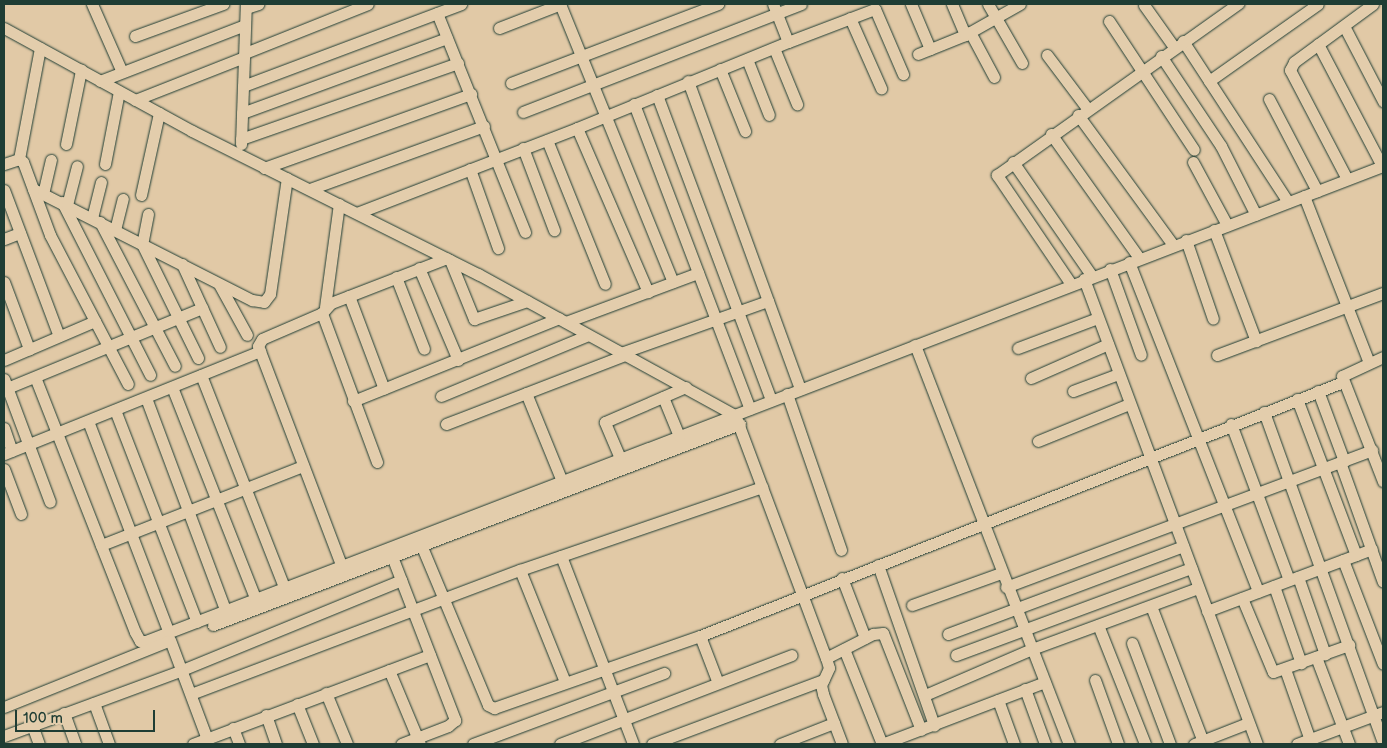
<!DOCTYPE html>
<style>
body{margin:0}
#map{position:relative;width:1387px;height:748px;overflow:hidden;background:#e1c9a6;font-family:"Balsamiq Sans",sans-serif}
div>[style]{position:absolute}
[style*='--x']{left:calc(var(--x)*1px);top:calc(var(--y)*1px);width:calc(var(--w)*1px);rotate:calc(var(--a)*1deg)}
.roads{filter:drop-shadow(0 0 1px #1f3d34) drop-shadow(0 0 1px #1f3d34)}
.minor>*{height:11px;margin:-5.5px;padding:0 5.5px;transform-origin:5.5px;border-radius:5.5px;background:#e3cdac}
span{translate:-50% -50%;white-space:nowrap;text-align:center;line-height:1.15;-webkit-text-stroke:4px #e3cdac;paint-order:stroke}
.frame{position:absolute;inset:0;border:5px solid #1f3d34;pointer-events:none}
.scale{position:absolute;left:15px;top:710px;width:140px;height:22px;box-sizing:border-box;border:2px solid #1f3d34;border-top:0;padding-left:6px;font-size:15px;line-height:18px;white-space:nowrap;color:#1f3d34;-webkit-text-stroke:4px #e3cdac;paint-order:stroke}
</style>
<div id="map">
<div class="roads">
<div class="minor">
<i style="--x:92;--y:4;--w:74;--a:66.2"></i>
<i style="--x:560;--y:4;--w:300;--a:67.9"></i>
<i style="--x:911;--y:4;--w:49;--a:67.1"></i>
<i style="--x:952;--y:4;--w:34;--a:67"></i>
<i style="--x:988;--y:4;--w:68;--a:60"></i>
<i style="--x:1144;--y:5;--w:52;--a:54.5"></i>
<i style="--x:246;--y:8;--w:13;--a:-18"></i>
<i style="--x:437;--y:13;--w:236;--a:68.1"></i>
<i style="--x:850;--y:18;--w:77;--a:66.1"></i>
<i style="--x:1109;--y:21;--w:154;--a:56.6"></i>
<i style="--x:1344;--y:26;--w:85;--a:62.5"></i>
<i style="--x:4;--y:28;--w:214;--a:28.7"></i>
<i style="--x:192;--y:131;--w:320;--a:26.6"></i>
<i style="--x:478;--y:274;--w:293;--a:28.8"></i>
<i style="--x:735;--y:415;--w:259;--a:69.5"></i>
<i style="--x:826;--y:658;--w:10;--a:73"></i>
<i style="--x:829;--y:668;--w:19;--a:115"></i>
<i style="--x:821;--y:685;--w:9;--a:77"></i>
<i style="--x:823;--y:694;--w:53;--a:69.2"></i>
<i style="--x:499;--y:28;--w:66;--a:-21.2"></i>
<i style="--x:970;--y:32;--w:51;--a:61.9"></i>
<i style="--x:135;--y:36;--w:94;--a:-20"></i>
<i style="--x:1183;--y:41;--w:192;--a:56.9"></i>
<i style="--x:788;--y:42;--w:93;--a:-20.8"></i>
<i style="--x:875;--y:9;--w:71;--a:66.7"></i>
<i style="--x:1318;--y:44;--w:138;--a:62.3"></i>
<i style="--x:774;--y:48;--w:61;--a:67.7"></i>
<i style="--x:245;--y:53;--w:132;--a:-21.7"></i>
<i style="--x:918;--y:54;--w:51;--a:-22"></i>
<i style="--x:965;--y:35;--w:63;--a:-29.4"></i>
<i style="--x:1047;--y:55;--w:66;--a:53"></i>
<i style="--x:1161;--y:56;--w:108;--a:56.3"></i>
<i style="--x:1221;--y:146;--w:77;--a:63.1"></i>
<i style="--x:747;--y:59;--w:60;--a:68.6"></i>
<i style="--x:720;--y:69;--w:67;--a:68"></i>
<i style="--x:100;--y:81;--w:155;--a:-21.1"></i>
<i style="--x:688;--y:81;--w:328;--a:70"></i>
<i style="--x:1209;--y:81;--w:133;--a:-35.2"></i>
<i style="--x:511;--y:83;--w:222;--a:-20.9"></i>
<i style="--x:243;--y:86;--w:233;--a:-20.6"></i>
<i style="--x:657;--y:95;--w:326;--a:69.5"></i>
<i style="--x:1269;--y:99;--w:104;--a:62.4"></i>
<i style="--x:135;--y:100;--w:117;--a:-21.5"></i>
<i style="--x:634;--y:104;--w:326;--a:69.2"></i>
<i style="--x:523;--y:112;--w:298;--a:-21.2"></i>
<i style="--x:242;--y:113;--w:218;--a:-20.1"></i>
<i style="--x:1078;--y:115;--w:161;--a:53.8"></i>
<i style="--x:577;--y:128;--w:179;--a:66.6"></i>
<i style="--x:1051;--y:134;--w:152;--a:54.6"></i>
<i style="--x:241;--y:139;--w:230;--a:-19.3"></i>
<i style="--x:547;--y:140;--w:155;--a:68.1"></i>
<i style="--x:66;--y:144;--w:76;--a:-78.5"></i>
<i style="--x:241;--y:144;--w:140;--a:-88"></i>
<i style="--x:523;--y:148;--w:88;--a:69.3"></i>
<i style="--x:19;--y:159;--w:113;--a:-79.3"></i>
<i style="--x:1013;--y:162;--w:139;--a:55.3"></i>
<i style="--x:1193;--y:162;--w:72;--a:61.6"></i>
<i style="--x:4;--y:164;--w:16;--a:-18"></i>
<i style="--x:19;--y:159;--w:5;--a:37"></i>
<i style="--x:23;--y:162;--w:78;--a:69.7"></i>
<i style="--x:50;--y:235;--w:168;--a:62.4"></i>
<i style="--x:105;--y:164;--w:74;--a:-79.1"></i>
<i style="--x:264;--y:168;--w:220;--a:-19.7"></i>
<i style="--x:470;--y:169;--w:84;--a:70.5"></i>
<i style="--x:1347;--y:179;--w:123;--a:-117.6"></i>
<i style="--x:1290;--y:70;--w:9;--a:-63"></i>
<i style="--x:1294;--y:62;--w:98;--a:-36.3"></i>
<i style="--x:33;--y:189;--w:246;--a:26.9"></i>
<i style="--x:252;--y:300;--w:12;--a:9"></i>
<i style="--x:264;--y:302;--w:10;--a:-53"></i>
<i style="--x:270;--y:294;--w:117;--a:-81.7"></i>
<i style="--x:310;--y:189;--w:185;--a:-19.9"></i>
<i style="--x:4;--y:190;--w:156;--a:69.4"></i>
<i style="--x:43;--y:194;--w:35;--a:-77"></i>
<i style="--x:141;--y:195;--w:84;--a:-77.6"></i>
<i style="--x:1304;--y:196;--w:179;--a:68.7"></i>
<i style="--x:62;--y:202;--w:194;--a:63"></i>
<i style="--x:67;--y:205;--w:40;--a:-75.6"></i>
<i style="--x:357;--y:213;--w:236;--a:-21.1"></i>
<i style="--x:577;--y:128;--w:228;--a:-22.2"></i>
<i style="--x:788;--y:42;--w:41;--a:-111.5"></i>
<i style="--x:148;--y:214;--w:31;--a:101"></i>
<i style="--x:142;--y:244;--w:127;--a:63.8"></i>
<i style="--x:92;--y:218;--w:37;--a:-76"></i>
<i style="--x:100;--y:222;--w:162;--a:62.5"></i>
<i style="--x:115;--y:230;--w:32;--a:-76"></i>
<i style="--x:1214;--y:230;--w:119;--a:69.3"></i>
<i style="--x:4;--y:239;--w:17;--a:-21"></i>
<i style="--x:1186;--y:240;--w:83;--a:71.1"></i>
<i style="--x:450;--y:260;--w:64;--a:67.9"></i>
<i style="--x:474;--y:319;--w:56;--a:-18.8"></i>
<i style="--x:1129;--y:262;--w:354;--a:68.6"></i>
<i style="--x:182;--y:264;--w:91;--a:65.4"></i>
<i style="--x:419;--y:268;--w:100;--a:67"></i>
<i style="--x:1110;--y:269;--w:91;--a:70.2"></i>
<i style="--x:396;--y:277;--w:77;--a:68.7"></i>
<i style="--x:1084;--y:279;--w:496;--a:69.6"></i>
<i style="--x:4;--y:282;--w:72;--a:69.5"></i>
<i style="--x:219;--y:284;--w:58;--a:61.2"></i>
<i style="--x:1071;--y:284;--w:132;--a:-124.2"></i>
<i style="--x:997;--y:175;--w:296;--a:-35.4"></i>
<i style="--x:349;--y:296;--w:99;--a:69.4"></i>
<i style="--x:325;--y:307;--w:104;--a:-82.3"></i>
<i style="--x:322;--y:313;--w:65;--a:156.6"></i>
<i style="--x:262;--y:339;--w:8;--a:120"></i>
<i style="--x:258;--y:346;--w:236;--a:69.2"></i>
<i style="--x:566;--y:322;--w:141;--a:-20.4"></i>
<i style="--x:915;--y:345;--w:428;--a:68.9"></i>
<i style="--x:1018;--y:348;--w:85;--a:-20.6"></i>
<i style="--x:621;--y:353;--w:156;--a:-19.5"></i>
<i style="--x:1217;--y:355;--w:177;--a:-20.5"></i>
<i style="--x:1383;--y:357;--w:45;--a:155.1"></i>
<i style="--x:1342;--y:376;--w:113;--a:68.7"></i>
<i style="--x:4;--y:360;--w:99;--a:-23.2"></i>
<i style="--x:201;--y:375;--w:230;--a:68.6"></i>
<i style="--x:35;--y:377;--w:274;--a:68.6"></i>
<i style="--x:135;--y:632;--w:10;--a:61"></i>
<i style="--x:140;--y:641;--w:6;--a:0"></i>
<i style="--x:146;--y:641;--w:1325;--a:-21.01"></i>
<i style="--x:1031;--y:378;--w:84;--a:-23.8"></i>
<i style="--x:4;--y:379;--w:131;--a:69.5"></i>
<i style="--x:172;--y:387;--w:229;--a:68.5"></i>
<i style="--x:7;--y:388;--w:211;--a:-22.3"></i>
<i style="--x:1073;--y:391;--w:48;--a:-20.7"></i>
<i style="--x:1318;--y:391;--w:75;--a:69.6"></i>
<i style="--x:526;--y:393;--w:95;--a:67.8"></i>
<i style="--x:787;--y:394;--w:165;--a:70.9"></i>
<i style="--x:441;--y:396;--w:159;--a:-22.5"></i>
<i style="--x:663;--y:397;--w:42;--a:67.7"></i>
<i style="--x:146;--y:398;--w:228;--a:69.5"></i>
<i style="--x:1297;--y:399;--w:167;--a:69.3"></i>
<i style="--x:353;--y:401;--w:222;--a:-21.9"></i>
<i style="--x:115;--y:410;--w:227;--a:68.9"></i>
<i style="--x:1264;--y:412;--w:352;--a:70.2"></i>
<i style="--x:88;--y:421;--w:227;--a:69.1"></i>
<i style="--x:446;--y:424;--w:192;--a:-21.1"></i>
<i style="--x:1231;--y:424;--w:166;--a:69.6"></i>
<i style="--x:4;--y:428;--w:24;--a:71"></i>
<i style="--x:1038;--y:441;--w:98;--a:-22.1"></i>
<i style="--x:4;--y:454;--w:276;--a:-21.9"></i>
<i style="--x:620;--y:458;--w:39;--a:-113"></i>
<i style="--x:605;--y:422;--w:88;--a:-23.4"></i>
<i style="--x:377;--y:462;--w:159;--a:-110.3"></i>
<i style="--x:322;--y:313;--w:13;--a:-48"></i>
<i style="--x:331;--y:303;--w:124;--a:-21.2"></i>
<i style="--x:1340;--y:462;--w:127;--a:70.3"></i>
<i style="--x:4;--y:469;--w:48;--a:69.3"></i>
<i style="--x:101;--y:545;--w:217;--a:-21.4"></i>
<i style="--x:422;--y:547;--w:171;--a:67.3"></i>
<i style="--x:488;--y:705;--w:7;--a:27"></i>
<i style="--x:494;--y:708;--w:218;--a:-19.3"></i>
<i style="--x:700;--y:636;--w:691;--a:-21.56"></i>
<i style="--x:561;--y:556;--w:201;--a:69"></i>
<i style="--x:393;--y:559;--w:173;--a:68.9"></i>
<i style="--x:455;--y:720;--w:9;--a:139"></i>
<i style="--x:448;--y:726;--w:50;--a:159"></i>
<i style="--x:1343;--y:560;--w:111;--a:69"></i>
<i style="--x:878;--y:565;--w:170;--a:70.7"></i>
<i style="--x:520;--y:570;--w:121;--a:68.1"></i>
<i style="--x:1298;--y:577;--w:82;--a:70.7"></i>
<i style="--x:842;--y:578;--w:64;--a:69"></i>
<i style="--x:1274;--y:586;--w:82;--a:70.7"></i>
<i style="--x:1006;--y:587;--w:391;--a:-20.5"></i>
<i style="--x:1242;--y:598;--w:80;--a:67.3"></i>
<i style="--x:1273;--y:672;--w:81;--a:-19.6"></i>
<i style="--x:912;--y:605;--w:95;--a:-19.8"></i>
<i style="--x:1151;--y:606;--w:148;--a:69"></i>
<i style="--x:1207;--y:611;--w:176;--a:-20.6"></i>
<i style="--x:213;--y:625;--w:564;--a:-20.88"></i>
<i style="--x:1098;--y:625;--w:128;--a:68.4"></i>
<i style="--x:948;--y:634;--w:251;--a:-20.5"></i>
<i style="--x:700;--y:636;--w:50;--a:69"></i>
<i style="--x:170;--y:640;--w:106;--a:69.5"></i>
<i style="--x:1132;--y:643;--w:108;--a:69.4"></i>
<i style="--x:844;--y:649;--w:102;--a:68.2"></i>
<i style="--x:956;--y:655;--w:251;--a:-20.3"></i>
<i style="--x:1316;--y:657;--w:93;--a:69.2"></i>
<i style="--x:826;--y:658;--w:53;--a:-27.1"></i>
<i style="--x:873;--y:634;--w:10;--a:-6"></i>
<i style="--x:883;--y:633;--w:104;--a:68.6"></i>
<i style="--x:1285;--y:669;--w:75;--a:70.6"></i>
<i style="--x:389;--y:670;--w:80;--a:67.3"></i>
<i style="--x:1095;--y:680;--w:68;--a:70.2"></i>
<i style="--x:1025;--y:689;--w:59;--a:70"></i>
<i style="--x:326;--y:693;--w:55;--a:67.6"></i>
<i style="--x:191;--y:694;--w:352;--a:-20.7"></i>
<i style="--x:520;--y:570;--w:256;--a:-18.9"></i>
<i style="--x:925;--y:695;--w:116;--a:-23.3"></i>
<i style="--x:1032;--y:649;--w:177;--a:-20.2"></i>
<i style="--x:998;--y:700;--w:47;--a:70"></i>
<i style="--x:94;--y:703;--w:44;--a:69.9"></i>
<i style="--x:297;--y:704;--w:43;--a:68.2"></i>
<i style="--x:4;--y:707;--w:177;--a:-21.9"></i>
<i style="--x:64;--y:713;--w:33;--a:70"></i>
<i style="--x:266;--y:715;--w:31;--a:71"></i>
<i style="--x:32;--y:725;--w:20;--a:70"></i>
<i style="--x:233;--y:728;--w:17;--a:69"></i>
<i style="--x:4;--y:736;--w:190;--a:-20.3"></i>
<i style="--x:182;--y:670;--w:237;--a:-22.3"></i>
<i style="--x:193;--y:744;--w:253;--a:-20.6"></i>
<i style="--x:473;--y:744;--w:204;--a:-20.4"></i>
<i style="--x:560;--y:744;--w:248;--a:-21"></i>
<i style="--x:652;--y:744;--w:183;--a:-20.5"></i>
<i style="--x:780;--y:744;--w:58;--a:-21.3"></i>
<i style="--x:882;--y:744;--w:174;--a:-20.8"></i>
<i style="--x:1194;--y:744;--w:58;--a:-21.3"></i>
<i style="--x:1297;--y:744;--w:92;--a:-20.4"></i>
</div>
</div>
<div class="frame"></div>
<div class="scale">100 m</div>
</div>
